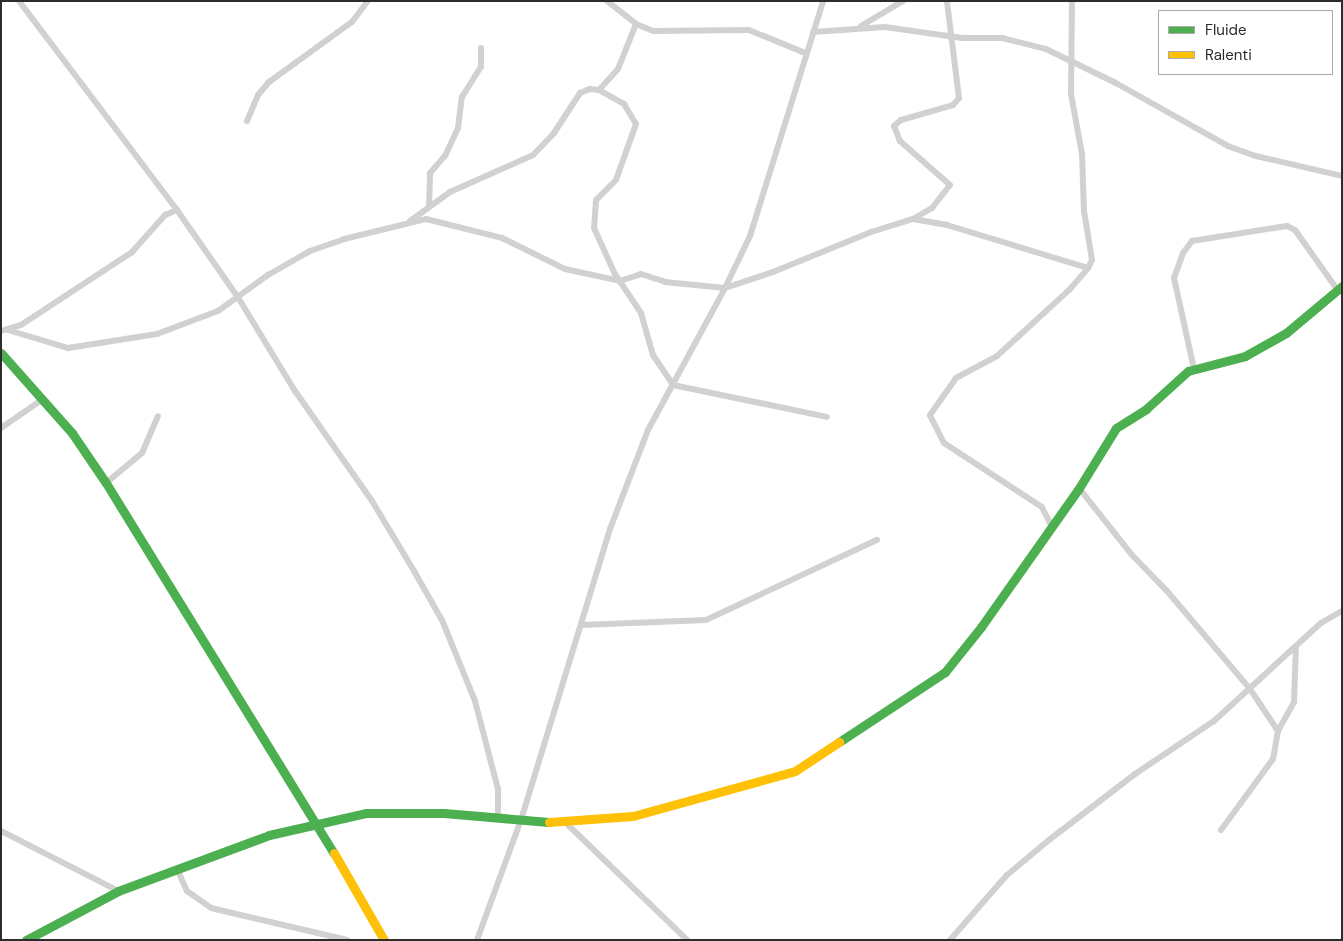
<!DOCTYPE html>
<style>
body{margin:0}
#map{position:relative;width:1343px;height:941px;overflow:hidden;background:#fff;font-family:"DM Sans",sans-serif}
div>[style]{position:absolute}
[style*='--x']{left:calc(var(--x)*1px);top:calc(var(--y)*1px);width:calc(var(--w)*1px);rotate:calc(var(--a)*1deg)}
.street>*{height:6px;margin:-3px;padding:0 3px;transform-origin:3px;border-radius:3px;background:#d1d1d1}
.fast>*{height:9px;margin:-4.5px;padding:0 4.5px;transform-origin:4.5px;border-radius:4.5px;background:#4caf50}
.slow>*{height:9px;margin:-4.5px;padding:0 4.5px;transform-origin:4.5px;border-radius:4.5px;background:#ffc107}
span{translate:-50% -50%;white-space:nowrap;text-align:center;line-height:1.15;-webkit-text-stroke:5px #fff;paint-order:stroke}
.frame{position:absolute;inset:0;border:2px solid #2c2c2c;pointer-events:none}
.legend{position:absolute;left:1158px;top:10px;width:175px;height:65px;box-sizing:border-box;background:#fff;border:1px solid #ababab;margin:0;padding:6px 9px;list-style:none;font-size:15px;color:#2c2c2c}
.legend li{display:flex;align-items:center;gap:10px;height:25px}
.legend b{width:25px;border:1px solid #ababab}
</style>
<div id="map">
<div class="street">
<i style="--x:19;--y:1;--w:262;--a:52.9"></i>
<i style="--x:177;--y:210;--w:108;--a:55.1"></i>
<i style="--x:239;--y:299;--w:108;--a:58.7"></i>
<i style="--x:295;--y:391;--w:134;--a:55"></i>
<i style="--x:372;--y:501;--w:82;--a:59"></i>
<i style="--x:414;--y:571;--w:56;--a:60.3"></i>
<i style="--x:442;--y:620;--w:87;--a:67.8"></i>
<i style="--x:475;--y:701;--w:91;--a:75.4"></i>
<i style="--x:498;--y:789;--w:29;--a:90"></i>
<i style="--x:607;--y:1;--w:37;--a:38"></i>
<i style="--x:636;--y:24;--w:18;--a:22"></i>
<i style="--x:653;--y:31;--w:96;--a:-0.6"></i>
<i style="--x:749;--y:30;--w:61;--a:22.3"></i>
<i style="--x:861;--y:26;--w:49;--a:-30.8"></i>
<i style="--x:813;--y:32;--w:72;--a:-4"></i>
<i style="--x:885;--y:27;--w:78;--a:8.1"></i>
<i style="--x:962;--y:38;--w:40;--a:0"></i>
<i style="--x:1002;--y:38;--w:45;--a:14"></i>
<i style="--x:1046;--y:49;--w:76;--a:25.9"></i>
<i style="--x:1114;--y:82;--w:131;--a:29.3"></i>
<i style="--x:1228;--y:146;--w:30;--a:20"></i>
<i style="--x:1256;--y:156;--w:88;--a:13.1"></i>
<i style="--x:599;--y:90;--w:28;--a:-48"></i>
<i style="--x:618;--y:69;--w:48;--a:-68.2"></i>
<i style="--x:247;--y:121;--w:28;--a:-67"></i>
<i style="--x:258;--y:95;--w:17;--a:-50"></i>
<i style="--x:269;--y:82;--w:102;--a:-35.9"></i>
<i style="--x:352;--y:22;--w:26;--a:-53"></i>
<i style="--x:429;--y:206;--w:33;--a:-88"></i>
<i style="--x:430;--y:173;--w:23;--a:-49"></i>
<i style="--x:445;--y:156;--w:31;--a:-65"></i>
<i style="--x:458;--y:128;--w:31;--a:-83"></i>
<i style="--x:462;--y:97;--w:36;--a:-58"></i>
<i style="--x:481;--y:67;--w:19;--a:-90"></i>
<i style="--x:913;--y:219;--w:22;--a:-30"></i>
<i style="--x:932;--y:208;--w:29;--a:-52"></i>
<i style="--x:950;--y:185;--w:67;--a:-138.7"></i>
<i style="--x:900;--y:141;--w:16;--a:-112"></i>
<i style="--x:894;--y:126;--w:9;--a:-41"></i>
<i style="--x:901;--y:120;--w:54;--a:-16.1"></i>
<i style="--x:953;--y:105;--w:9;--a:-49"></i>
<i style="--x:959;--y:98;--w:98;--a:-97.1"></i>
<i style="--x:410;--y:221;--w:49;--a:-35.9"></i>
<i style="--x:450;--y:192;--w:91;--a:-24"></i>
<i style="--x:533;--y:155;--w:30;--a:-46"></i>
<i style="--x:554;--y:133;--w:48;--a:-57"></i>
<i style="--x:580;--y:93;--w:11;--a:-22"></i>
<i style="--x:590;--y:89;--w:9;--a:6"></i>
<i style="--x:599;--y:90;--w:29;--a:29"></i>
<i style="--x:624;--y:104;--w:23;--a:59"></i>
<i style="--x:636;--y:124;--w:59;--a:109.7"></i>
<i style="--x:616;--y:180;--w:28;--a:135"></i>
<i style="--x:596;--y:200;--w:28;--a:94"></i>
<i style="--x:594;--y:228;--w:51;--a:65.5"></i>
<i style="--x:615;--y:274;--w:47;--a:56.3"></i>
<i style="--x:641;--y:313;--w:44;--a:74.1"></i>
<i style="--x:653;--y:355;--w:36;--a:56"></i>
<i style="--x:673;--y:385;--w:157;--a:11.7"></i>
<i style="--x:8;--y:330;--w:63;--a:16.7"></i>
<i style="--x:68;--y:348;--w:90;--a:-8.9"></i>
<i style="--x:157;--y:334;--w:65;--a:-20.7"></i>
<i style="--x:218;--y:311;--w:62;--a:-35.8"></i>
<i style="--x:268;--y:275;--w:48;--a:-29.7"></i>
<i style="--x:310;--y:251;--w:36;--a:-19"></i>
<i style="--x:344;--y:239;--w:84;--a:-13.7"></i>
<i style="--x:426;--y:219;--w:78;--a:14"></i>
<i style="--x:502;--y:238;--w:70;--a:26.2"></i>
<i style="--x:565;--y:269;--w:56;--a:12.3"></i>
<i style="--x:620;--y:281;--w:22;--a:-18"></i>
<i style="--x:641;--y:274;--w:25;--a:18"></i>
<i style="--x:665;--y:282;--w:60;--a:5.7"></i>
<i style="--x:725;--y:288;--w:51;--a:-18.4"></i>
<i style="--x:773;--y:272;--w:106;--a:-22.2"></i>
<i style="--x:871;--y:232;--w:44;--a:-17.2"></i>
<i style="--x:913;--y:219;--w:35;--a:10"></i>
<i style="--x:947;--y:225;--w:147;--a:17"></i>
<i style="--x:1088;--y:268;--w:9;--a:-63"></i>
<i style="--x:1092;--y:260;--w:50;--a:-99.3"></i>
<i style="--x:1084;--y:211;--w:57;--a:-92"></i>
<i style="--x:1082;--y:154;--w:61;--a:-100.4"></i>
<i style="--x:1071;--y:94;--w:93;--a:-89.4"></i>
<i style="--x:1;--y:331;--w:21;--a:-17"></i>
<i style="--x:21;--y:325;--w:133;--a:-33.3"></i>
<i style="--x:132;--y:252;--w:50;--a:-48.3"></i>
<i style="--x:165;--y:215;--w:13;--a:-23"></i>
<i style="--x:1194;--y:369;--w:93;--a:-102.4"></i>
<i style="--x:1174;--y:278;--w:27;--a:-70"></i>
<i style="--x:1183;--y:253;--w:15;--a:-53"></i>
<i style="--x:1192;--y:241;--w:96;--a:-9"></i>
<i style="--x:1287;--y:226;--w:9;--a:27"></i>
<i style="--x:1295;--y:230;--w:72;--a:54.6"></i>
<i style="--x:1;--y:428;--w:51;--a:-34.6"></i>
<i style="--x:106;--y:483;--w:47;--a:-39.8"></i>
<i style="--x:142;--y:453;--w:40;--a:-66.6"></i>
<i style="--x:1079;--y:488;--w:85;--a:51.7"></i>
<i style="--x:1132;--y:555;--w:50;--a:45.8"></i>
<i style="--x:1167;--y:591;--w:128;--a:49.7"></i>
<i style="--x:1250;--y:689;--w:50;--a:56.3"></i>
<i style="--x:1278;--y:731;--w:28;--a:100"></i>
<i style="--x:1273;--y:759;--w:88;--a:126.2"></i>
<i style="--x:1052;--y:527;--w:22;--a:-117"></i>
<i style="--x:1042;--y:507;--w:117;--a:-146.9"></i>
<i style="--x:944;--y:443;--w:31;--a:-117"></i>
<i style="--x:930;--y:415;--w:45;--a:-54.9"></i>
<i style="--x:956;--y:378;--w:47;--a:-28.2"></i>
<i style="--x:997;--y:356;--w:99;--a:-42.5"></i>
<i style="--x:1070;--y:289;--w:28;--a:-49"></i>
<i style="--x:581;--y:625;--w:125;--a:-2.3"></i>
<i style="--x:706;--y:620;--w:189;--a:-25.1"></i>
<i style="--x:1278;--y:731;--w:33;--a:-61"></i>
<i style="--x:1294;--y:702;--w:56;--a:-88"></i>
<i style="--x:565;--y:822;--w:170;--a:44"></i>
<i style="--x:1;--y:831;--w:131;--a:27.1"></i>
<i style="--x:178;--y:871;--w:22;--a:66"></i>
<i style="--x:187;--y:891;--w:29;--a:35"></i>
<i style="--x:211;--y:908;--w:140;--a:13.2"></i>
<i style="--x:477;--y:940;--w:128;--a:-69.9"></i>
<i style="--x:521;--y:820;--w:304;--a:-73"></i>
<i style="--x:610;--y:529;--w:106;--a:-69"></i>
<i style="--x:648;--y:430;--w:162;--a:-61.5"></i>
<i style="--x:725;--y:288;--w:58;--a:-64.3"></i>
<i style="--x:750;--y:236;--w:246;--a:-72.7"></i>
<i style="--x:950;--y:940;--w:86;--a:-48.8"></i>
<i style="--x:1007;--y:875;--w:55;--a:-39.8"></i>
<i style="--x:1049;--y:840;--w:108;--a:-37.5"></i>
<i style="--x:1135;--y:774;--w:95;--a:-33.9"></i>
<i style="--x:1214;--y:721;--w:145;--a:-42.5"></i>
<i style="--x:1321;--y:623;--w:24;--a:-30"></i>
</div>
<div class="fast">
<i style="--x:1;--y:353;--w:107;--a:48.4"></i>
<i style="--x:72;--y:433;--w:60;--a:55.8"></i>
<i style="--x:106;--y:483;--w:435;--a:58.4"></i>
<i style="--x:839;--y:742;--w:127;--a:-33.4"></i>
<i style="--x:945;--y:672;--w:58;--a:-51.3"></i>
<i style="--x:981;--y:627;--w:170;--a:-54.8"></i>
<i style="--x:1079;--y:488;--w:70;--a:-58.3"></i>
<i style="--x:1116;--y:428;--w:36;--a:-32"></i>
<i style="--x:1146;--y:409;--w:57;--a:-42.1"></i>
<i style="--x:1188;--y:371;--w:59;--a:-14.7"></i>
<i style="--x:1245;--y:356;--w:47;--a:-29.3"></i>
<i style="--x:1286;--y:333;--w:73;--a:-40"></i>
<i style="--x:26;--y:940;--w:104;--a:-28"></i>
<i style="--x:118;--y:891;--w:161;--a:-20.3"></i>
<i style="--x:269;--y:835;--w:99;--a:-12.8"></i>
<i style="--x:366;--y:813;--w:78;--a:0"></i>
<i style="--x:444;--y:813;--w:105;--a:4.9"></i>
</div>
<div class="slow">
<i style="--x:549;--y:822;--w:84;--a:-4.1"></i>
<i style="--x:633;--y:816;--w:168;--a:-15.5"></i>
<i style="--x:795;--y:771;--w:53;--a:-33.4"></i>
<i style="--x:334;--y:853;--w:100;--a:60.1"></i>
</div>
<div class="frame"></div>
<ul class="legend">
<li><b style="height:6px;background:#4caf50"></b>Fluide</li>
<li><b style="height:6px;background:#ffc107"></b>Ralenti</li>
</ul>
</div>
